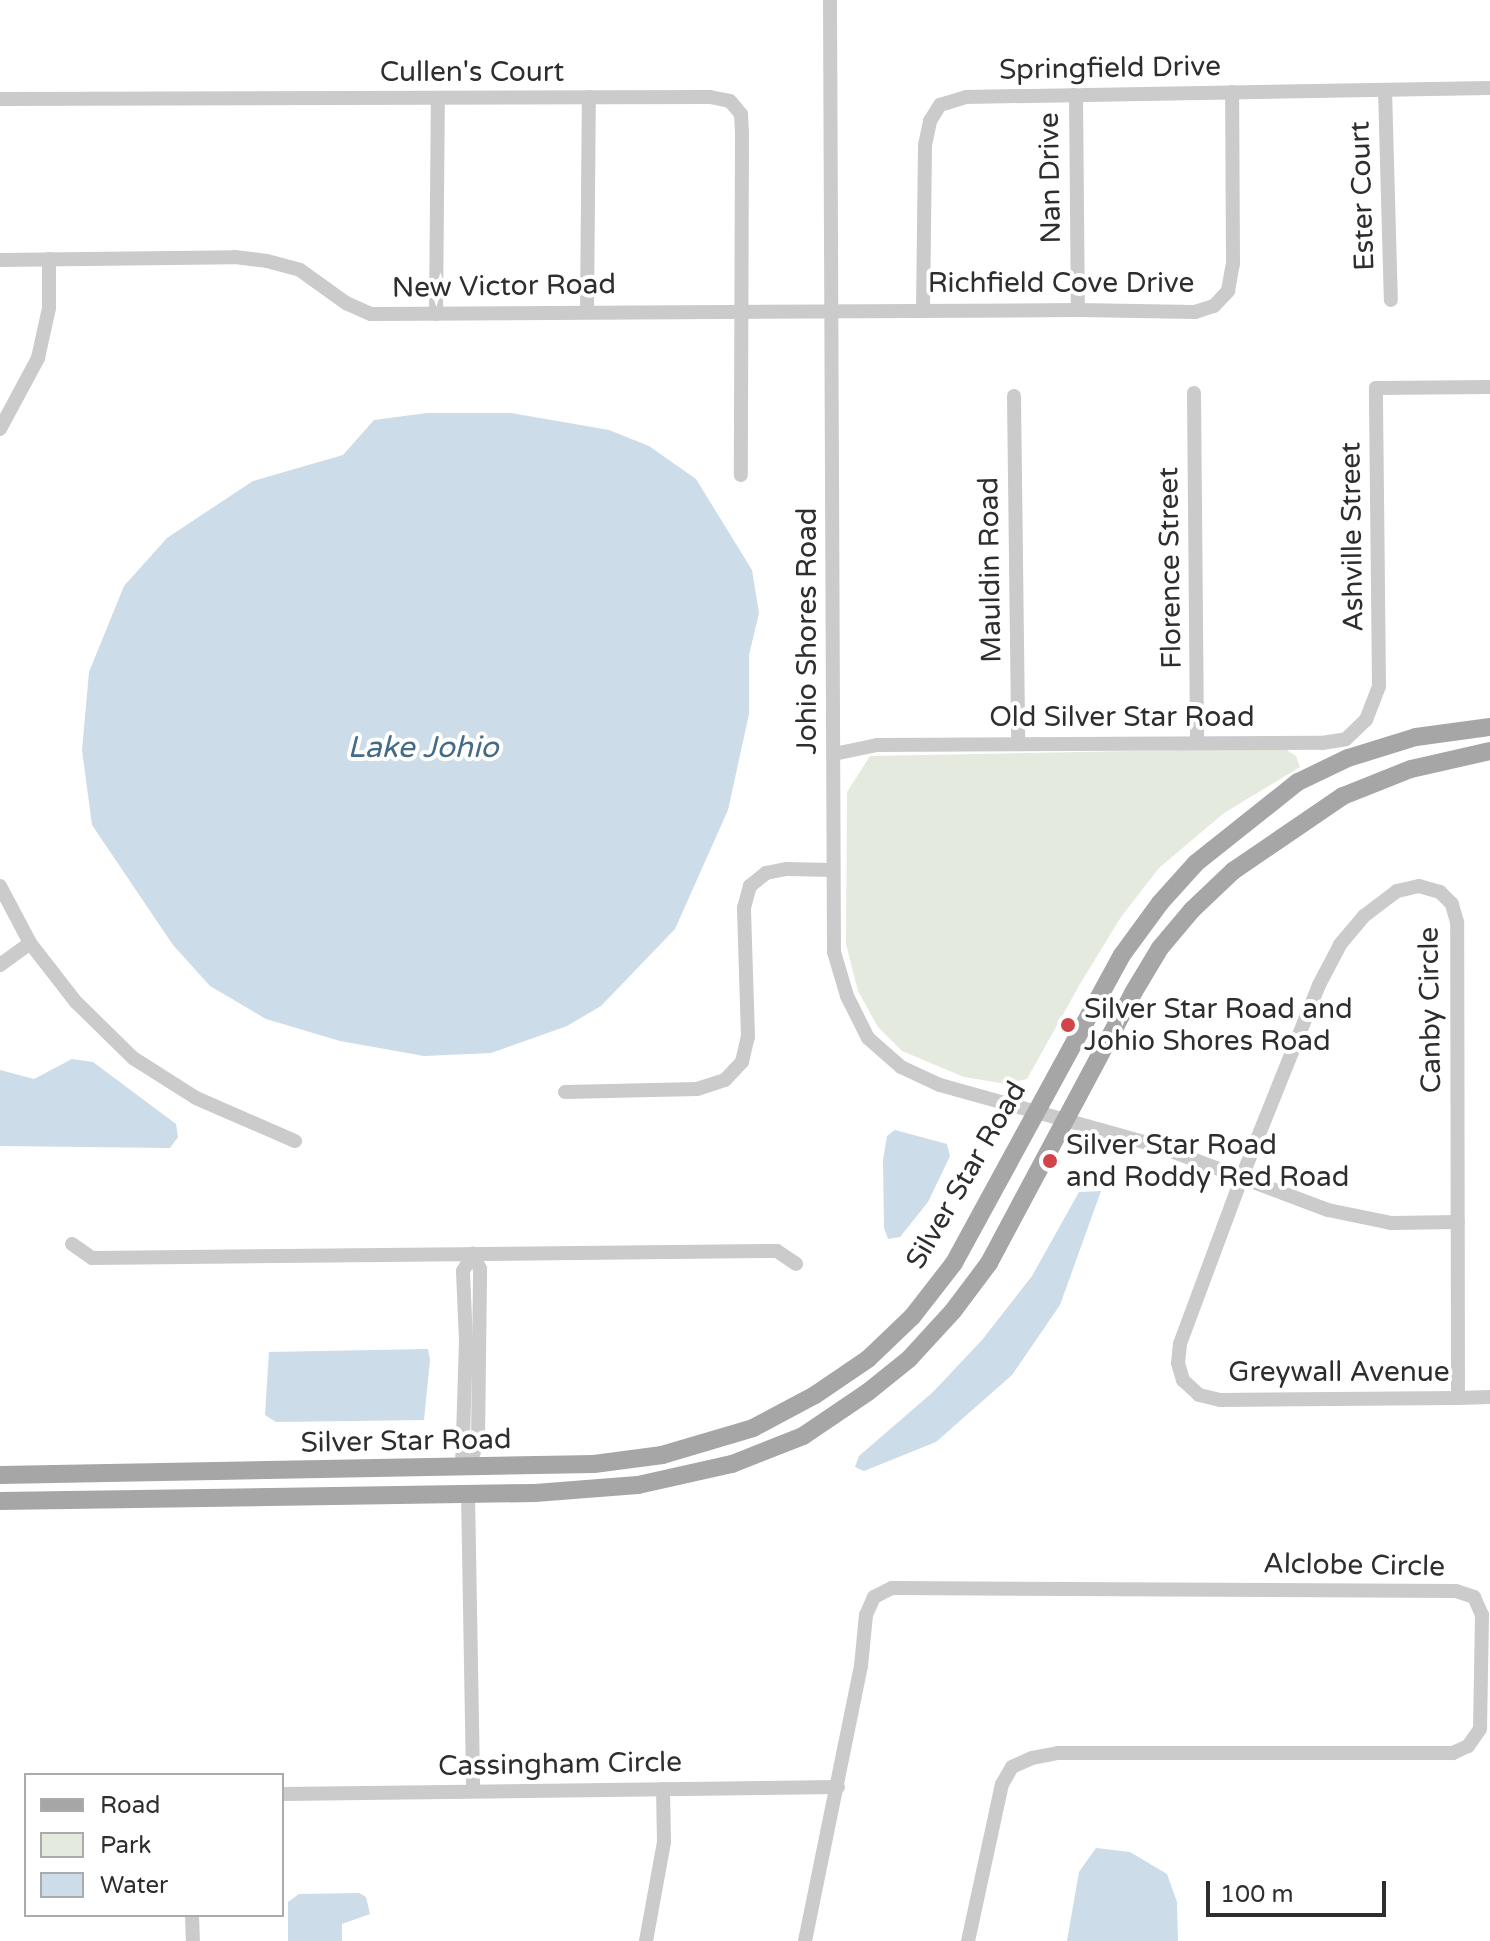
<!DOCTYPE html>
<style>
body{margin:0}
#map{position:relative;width:1490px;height:1941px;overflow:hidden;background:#fff;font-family:"Varela Round",sans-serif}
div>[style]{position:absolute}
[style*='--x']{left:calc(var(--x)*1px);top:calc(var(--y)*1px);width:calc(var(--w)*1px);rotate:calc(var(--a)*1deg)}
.green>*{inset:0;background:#e4eade}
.water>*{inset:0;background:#ccdce8}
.minor>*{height:14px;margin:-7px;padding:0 7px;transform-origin:7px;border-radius:7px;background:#cbcbcb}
.major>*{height:18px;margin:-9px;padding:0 9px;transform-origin:9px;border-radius:9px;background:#a6a6a6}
.dots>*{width:22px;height:22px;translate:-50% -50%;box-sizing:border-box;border:4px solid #fff;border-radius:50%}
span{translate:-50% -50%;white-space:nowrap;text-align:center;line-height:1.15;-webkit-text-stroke:8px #fff;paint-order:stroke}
.street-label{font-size:28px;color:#2e2e2e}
.poi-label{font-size:28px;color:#2e2e2e}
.left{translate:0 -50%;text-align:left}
.water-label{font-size:30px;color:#456c87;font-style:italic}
.legend{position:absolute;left:24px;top:1773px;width:260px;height:144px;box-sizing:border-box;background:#fff;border:2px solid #ababab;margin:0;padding:10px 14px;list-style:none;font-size:24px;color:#2e2e2e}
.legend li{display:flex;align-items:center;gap:16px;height:40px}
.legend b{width:40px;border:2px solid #ababab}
.scale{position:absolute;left:1206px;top:1881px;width:180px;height:36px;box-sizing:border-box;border:4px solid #2e2e2e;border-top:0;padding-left:10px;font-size:24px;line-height:28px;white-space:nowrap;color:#2e2e2e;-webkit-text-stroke:6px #fff;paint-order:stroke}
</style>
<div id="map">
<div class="green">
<i style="clip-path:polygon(1284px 748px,1296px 756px,1300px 767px,1224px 813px,1159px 868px,1121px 917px,1080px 984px,1027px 1079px,1006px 1084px,964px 1077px,902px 1051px,878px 1027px,858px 991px,846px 944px,847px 792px,870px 756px)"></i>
</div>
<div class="water">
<i style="clip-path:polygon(427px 413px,511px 413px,609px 430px,649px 446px,696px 479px,752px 570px,759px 613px,749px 655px,749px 714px,728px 810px,675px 929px,601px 1006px,567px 1026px,491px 1053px,424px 1056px,340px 1041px,266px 1019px,210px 986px,173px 945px,92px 825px,82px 750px,89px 672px,124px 586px,167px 538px,253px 481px,343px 455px,374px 420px)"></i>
<i style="clip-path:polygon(72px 1059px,93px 1062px,176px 1124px,178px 1137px,170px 1148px,0 1146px,0 1070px,34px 1079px)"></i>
<i style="clip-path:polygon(895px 1130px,947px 1144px,950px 1156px,928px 1202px,900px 1237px,888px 1239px,884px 1228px,883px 1160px,887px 1136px)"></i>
<i style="clip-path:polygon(1101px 1191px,1060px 1305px,1012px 1375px,936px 1442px,864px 1471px,855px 1467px,859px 1456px,933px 1392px,982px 1340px,1032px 1276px,1079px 1192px)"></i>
<i style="clip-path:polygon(428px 1349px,430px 1360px,424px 1420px,276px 1422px,265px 1415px,269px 1352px)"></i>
<i style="clip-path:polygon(1096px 1848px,1130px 1852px,1167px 1874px,1177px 1902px,1178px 1941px,1067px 1941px,1079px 1872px)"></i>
<i style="clip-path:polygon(359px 1893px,366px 1897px,370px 1914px,342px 1924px,342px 1941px,288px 1941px,288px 1902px,299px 1894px)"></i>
</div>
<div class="minor">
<i style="--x:830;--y:0;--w:952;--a:89.76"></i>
<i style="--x:834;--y:952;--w:46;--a:73.5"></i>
<i style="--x:847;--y:996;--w:47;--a:63.4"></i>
<i style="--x:868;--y:1038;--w:44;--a:41.3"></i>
<i style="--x:901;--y:1067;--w:43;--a:24.8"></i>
<i style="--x:940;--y:1085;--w:223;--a:15.6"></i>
<i style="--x:1155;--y:1145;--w:185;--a:20.6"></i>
<i style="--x:1328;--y:1210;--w:64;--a:11.7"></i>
<i style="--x:1391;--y:1223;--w:67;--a:-0.9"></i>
<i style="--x:1385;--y:90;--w:210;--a:88.4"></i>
<i style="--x:1076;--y:94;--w:216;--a:89.5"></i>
<i style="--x:0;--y:99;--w:710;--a:-0.16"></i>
<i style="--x:710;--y:97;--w:20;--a:11"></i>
<i style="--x:730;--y:101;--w:17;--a:50"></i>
<i style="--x:741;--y:114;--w:18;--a:87"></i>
<i style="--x:742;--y:132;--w:343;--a:90.2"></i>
<i style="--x:0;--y:260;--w:235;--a:-0.7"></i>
<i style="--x:235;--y:257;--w:32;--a:7"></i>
<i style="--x:267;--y:261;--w:34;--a:15"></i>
<i style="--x:300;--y:270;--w:57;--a:35.7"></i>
<i style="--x:346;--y:303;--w:27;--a:24"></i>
<i style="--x:371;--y:314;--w:707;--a:-0.32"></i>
<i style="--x:1078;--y:310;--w:117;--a:1"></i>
<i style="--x:1195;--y:312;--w:20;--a:-18"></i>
<i style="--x:1214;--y:306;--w:21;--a:-47"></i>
<i style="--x:1228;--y:291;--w:27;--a:-80"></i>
<i style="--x:1233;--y:264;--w:172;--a:-90.3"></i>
<i style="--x:923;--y:310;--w:165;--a:-89.3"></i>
<i style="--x:925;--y:145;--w:25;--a:-78"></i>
<i style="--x:930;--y:121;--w:19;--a:-58"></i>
<i style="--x:940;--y:105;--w:27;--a:-17"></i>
<i style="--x:966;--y:97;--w:524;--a:-0.98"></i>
<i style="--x:587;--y:311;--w:214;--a:-89.5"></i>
<i style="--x:436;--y:314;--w:216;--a:-89.5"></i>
<i style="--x:1194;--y:393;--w:349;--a:89.5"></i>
<i style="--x:1014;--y:396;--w:347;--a:89.3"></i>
<i style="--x:0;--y:429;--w:81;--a:-61.8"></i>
<i style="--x:38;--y:358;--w:51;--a:-77.6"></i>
<i style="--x:49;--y:308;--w:49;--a:-90"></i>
<i style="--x:834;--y:754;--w:44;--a:-11.8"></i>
<i style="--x:877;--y:745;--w:445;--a:-0.3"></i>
<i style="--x:1322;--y:743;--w:24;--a:-9"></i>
<i style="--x:1346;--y:739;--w:28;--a:-44"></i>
<i style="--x:1366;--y:720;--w:36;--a:-69"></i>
<i style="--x:1379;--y:686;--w:298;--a:-90.6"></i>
<i style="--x:1376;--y:388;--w:114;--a:-0.5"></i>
<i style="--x:0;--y:886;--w:64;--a:62.2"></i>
<i style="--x:30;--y:943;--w:75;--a:52.1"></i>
<i style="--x:76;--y:1002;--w:80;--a:44.5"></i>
<i style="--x:133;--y:1058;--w:75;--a:32.4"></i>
<i style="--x:196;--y:1098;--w:108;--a:23.5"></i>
<i style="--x:0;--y:965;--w:37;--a:-36"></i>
<i style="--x:565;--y:1092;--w:132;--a:-1.3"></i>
<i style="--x:697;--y:1089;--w:29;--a:-18"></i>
<i style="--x:725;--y:1080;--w:25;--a:-47"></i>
<i style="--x:742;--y:1062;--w:26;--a:-77"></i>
<i style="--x:748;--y:1037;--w:129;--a:-91.8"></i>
<i style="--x:744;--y:908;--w:23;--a:-75"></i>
<i style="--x:750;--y:886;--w:21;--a:-39"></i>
<i style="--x:766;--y:873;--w:21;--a:-11"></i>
<i style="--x:787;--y:869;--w:45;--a:1.3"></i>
<i style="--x:72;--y:1244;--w:24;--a:35"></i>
<i style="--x:92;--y:1258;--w:685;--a:-0.59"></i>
<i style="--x:777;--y:1251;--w:23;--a:34"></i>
<i style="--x:1458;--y:1398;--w:476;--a:-90.1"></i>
<i style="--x:1457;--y:922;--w:19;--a:-106"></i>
<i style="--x:1452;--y:904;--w:17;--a:-135"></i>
<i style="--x:1440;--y:892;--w:22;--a:-164"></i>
<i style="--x:1419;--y:886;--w:23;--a:167"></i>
<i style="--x:1397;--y:891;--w:41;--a:142.9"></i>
<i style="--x:1364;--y:916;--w:38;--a:130"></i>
<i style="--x:1340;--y:945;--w:45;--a:117.7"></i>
<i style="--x:1319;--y:985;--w:207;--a:111.9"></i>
<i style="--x:1242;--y:1177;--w:178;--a:110.4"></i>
<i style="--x:1180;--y:1344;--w:19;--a:96"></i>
<i style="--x:1178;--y:1363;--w:18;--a:74"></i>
<i style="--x:1183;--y:1380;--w:22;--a:43"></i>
<i style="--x:1199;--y:1395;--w:22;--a:13"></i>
<i style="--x:1220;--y:1400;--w:238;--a:-0.5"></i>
<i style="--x:1458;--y:1398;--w:32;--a:-2"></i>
<i style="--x:462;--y:1468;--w:127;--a:-88.2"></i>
<i style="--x:466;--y:1341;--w:70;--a:-92.5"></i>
<i style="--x:463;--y:1271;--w:20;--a:-60"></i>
<i style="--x:468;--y:1468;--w:29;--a:-70"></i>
<i style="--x:478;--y:1441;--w:172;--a:-89.3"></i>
<i style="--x:480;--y:1269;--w:17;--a:-115"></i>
<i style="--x:468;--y:1493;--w:298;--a:89"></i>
<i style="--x:282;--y:1794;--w:556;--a:-0.72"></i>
<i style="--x:192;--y:1915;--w:26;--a:88"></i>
<i style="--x:646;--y:1941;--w:101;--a:-79.7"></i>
<i style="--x:664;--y:1842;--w:53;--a:-91.1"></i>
<i style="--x:805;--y:1941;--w:281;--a:-78.5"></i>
<i style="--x:861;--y:1666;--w:51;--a:-84.4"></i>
<i style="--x:866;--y:1615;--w:20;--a:-66"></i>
<i style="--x:874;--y:1597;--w:20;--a:-27"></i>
<i style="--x:892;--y:1588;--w:564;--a:0.3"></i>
<i style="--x:1456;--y:1591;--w:19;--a:18"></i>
<i style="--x:1474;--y:1597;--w:20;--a:66"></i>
<i style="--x:1482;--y:1615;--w:114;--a:91"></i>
<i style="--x:1480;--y:1729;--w:21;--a:125"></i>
<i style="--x:1468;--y:1746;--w:17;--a:155"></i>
<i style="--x:1453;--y:1753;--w:395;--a:180"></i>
<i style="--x:1058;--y:1753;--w:26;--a:169"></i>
<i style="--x:1032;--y:1758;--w:22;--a:156"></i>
<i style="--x:1012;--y:1767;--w:20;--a:120"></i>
<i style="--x:1002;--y:1784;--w:161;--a:102.2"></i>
</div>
<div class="major">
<i style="--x:0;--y:1475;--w:594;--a:-1.06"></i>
<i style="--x:594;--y:1464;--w:69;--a:-7.5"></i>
<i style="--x:662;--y:1455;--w:95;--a:-16.5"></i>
<i style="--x:753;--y:1428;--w:70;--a:-28"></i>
<i style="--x:815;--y:1395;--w:64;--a:-34.2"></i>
<i style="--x:868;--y:1359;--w:61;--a:-43.7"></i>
<i style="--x:912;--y:1317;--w:68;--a:-52.1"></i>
<i style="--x:954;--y:1263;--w:351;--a:-61.4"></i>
<i style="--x:1122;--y:955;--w:64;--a:-53.8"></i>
<i style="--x:1160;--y:903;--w:54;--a:-48"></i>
<i style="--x:1196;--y:863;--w:130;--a:-38.5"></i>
<i style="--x:1298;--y:782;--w:55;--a:-25.6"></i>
<i style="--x:1348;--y:758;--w:71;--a:-17.2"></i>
<i style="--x:1416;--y:737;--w:75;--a:-7.7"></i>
<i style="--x:0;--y:1501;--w:535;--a:-0.86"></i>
<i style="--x:535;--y:1493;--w:103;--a:-4.4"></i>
<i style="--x:638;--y:1485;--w:96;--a:-12.6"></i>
<i style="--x:732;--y:1464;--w:76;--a:-21.5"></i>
<i style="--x:803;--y:1436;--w:78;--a:-34.1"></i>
<i style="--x:868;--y:1392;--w:53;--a:-38.8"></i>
<i style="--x:909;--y:1359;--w:65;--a:-47.5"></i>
<i style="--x:953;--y:1311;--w:60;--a:-53.1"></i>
<i style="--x:989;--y:1263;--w:306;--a:-61.9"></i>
<i style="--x:1133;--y:993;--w:52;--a:-59"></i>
<i style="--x:1160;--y:948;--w:50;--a:-49.9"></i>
<i style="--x:1192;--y:910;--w:57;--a:-43.6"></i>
<i style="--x:1233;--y:871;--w:133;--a:-34.3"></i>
<i style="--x:1343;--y:796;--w:73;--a:-21.7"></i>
<i style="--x:1411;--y:769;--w:81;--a:-12.8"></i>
</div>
<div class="dots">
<i style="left:1068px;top:1025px;background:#d1444a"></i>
<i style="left:1050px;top:1161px;background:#d1444a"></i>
</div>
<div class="street-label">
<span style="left:1110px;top:68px;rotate:-1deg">Springfield Drive</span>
<span style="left:472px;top:72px">Cullen's Court</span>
<span style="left:1050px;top:178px;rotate:-91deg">Nan Drive</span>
<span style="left:1362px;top:196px;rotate:-92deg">Ester Court</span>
<span style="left:1061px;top:283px">Richfield Cove Drive</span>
<span style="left:504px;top:286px;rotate:-1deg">New Victor Road</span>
<span style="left:1352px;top:537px;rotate:-91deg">Ashville Street</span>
<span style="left:1170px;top:568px;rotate:-91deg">Florence Street</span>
<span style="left:990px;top:570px;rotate:-91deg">Mauldin Road</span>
<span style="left:807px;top:631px;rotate:-90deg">Johio Shores Road</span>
<span style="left:1122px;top:717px">Old Silver Star Road</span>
<span style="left:1430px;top:1010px;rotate:-91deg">Canby Circle</span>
<span style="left:966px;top:1175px;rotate:-60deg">Silver Star Road</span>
<span style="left:1339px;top:1372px">Greywall Avenue</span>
<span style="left:406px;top:1441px;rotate:-1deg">Silver Star Road</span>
<span style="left:1354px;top:1565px;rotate:1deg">Alclobe Circle</span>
<span style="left:560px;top:1764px;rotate:-1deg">Cassingham Circle</span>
</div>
<div class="poi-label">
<span class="left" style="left:1084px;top:1025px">Silver Star Road and<br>Johio Shores Road</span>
<span class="left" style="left:1066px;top:1161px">Silver Star Road<br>and Roddy Red Road</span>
</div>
<div class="water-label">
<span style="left:423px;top:748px">Lake Johio</span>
</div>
<ul class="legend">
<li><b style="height:10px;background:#a6a6a6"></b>Road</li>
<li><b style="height:22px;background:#e4eade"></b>Park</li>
<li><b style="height:22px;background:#ccdce8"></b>Water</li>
</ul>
<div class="scale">100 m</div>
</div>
